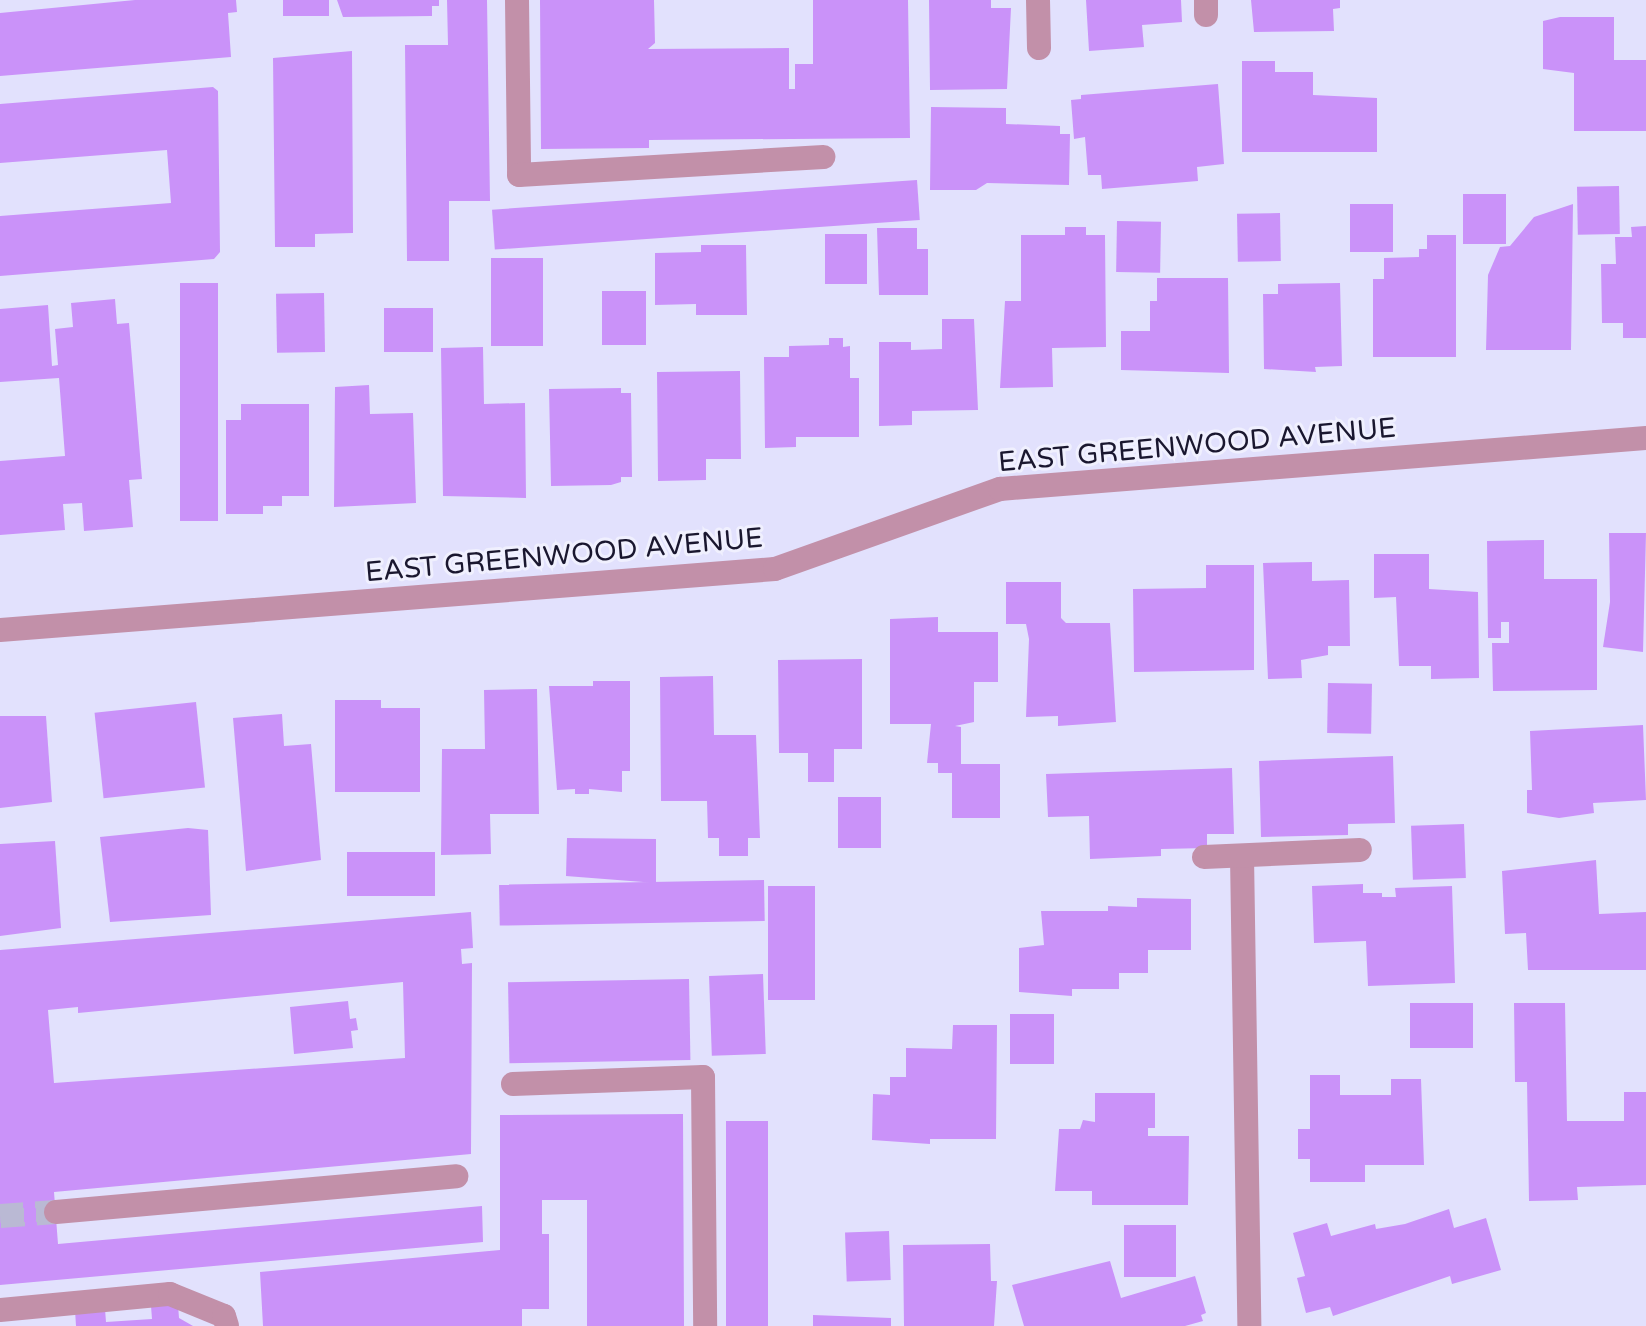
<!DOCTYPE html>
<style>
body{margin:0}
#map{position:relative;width:1646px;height:1326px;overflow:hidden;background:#e2e1fd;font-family:"Varela Round",sans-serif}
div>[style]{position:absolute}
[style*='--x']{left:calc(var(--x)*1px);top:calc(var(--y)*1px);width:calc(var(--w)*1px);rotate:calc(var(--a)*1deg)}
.building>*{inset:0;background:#ca92f9;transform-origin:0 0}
.minor-tunnel>*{height:24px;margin-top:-12px;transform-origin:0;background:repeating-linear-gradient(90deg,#bab9d4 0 24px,transparent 0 36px)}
.minor>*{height:24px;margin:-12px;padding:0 12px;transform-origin:12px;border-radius:12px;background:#c290a9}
span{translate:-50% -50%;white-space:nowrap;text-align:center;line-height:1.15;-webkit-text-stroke:6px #f0f0fe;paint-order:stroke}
.street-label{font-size:28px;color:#1a172f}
</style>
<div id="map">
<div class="building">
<i style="clip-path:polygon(135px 0,236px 0,237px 12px,228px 13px,231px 57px,0 76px,0 13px)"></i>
<i style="left:283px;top:0;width:46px;height:16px"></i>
<i style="clip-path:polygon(337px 0,439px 0,439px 6px,432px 6px,432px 16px,343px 17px)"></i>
<i style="clip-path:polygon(447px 0,487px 0,490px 201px,449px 201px,449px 261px,407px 261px,405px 45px,448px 45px)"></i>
<i style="clip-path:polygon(540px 0,654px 0,655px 43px,648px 49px,789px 48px,789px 89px,795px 89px,795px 64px,813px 64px,813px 0,908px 0,910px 138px,649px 140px,649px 148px,541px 149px)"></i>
<i style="clip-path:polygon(929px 0,991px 0,991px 8px,1011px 8px,1007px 89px,930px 90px)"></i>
<i style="clip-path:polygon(1086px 0,1181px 0,1182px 22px,1142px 25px,1144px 47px,1089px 51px)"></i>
<i style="clip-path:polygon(1251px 0,1340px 0,1340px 8px,1333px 9px,1334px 31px,1254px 32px)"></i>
<i style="clip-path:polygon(1560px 17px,1614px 17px,1614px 60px,1646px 60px,1646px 131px,1574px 131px,1574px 73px,1543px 69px,1543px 21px)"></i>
<i style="clip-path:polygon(352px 51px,353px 233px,315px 234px,315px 247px,275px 247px,273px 58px)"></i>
<i style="clip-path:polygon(1242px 61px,1275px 61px,1275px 72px,1313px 72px,1313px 95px,1377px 98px,1377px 152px,1242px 152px)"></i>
<i style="clip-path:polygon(1218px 84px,1224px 164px,1197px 167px,1198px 181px,1102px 189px,1101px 175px,1088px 175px,1085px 137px,1074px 139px,1071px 100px,1081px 99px,1081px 95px)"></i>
<i style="clip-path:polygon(213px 87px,218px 91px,220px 252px,214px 259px,0 276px,0 216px,171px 203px,167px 150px,0 163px,0 104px)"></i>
<i style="clip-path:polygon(931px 107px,1006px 108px,1006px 124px,1060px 126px,1060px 134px,1070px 134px,1069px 185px,987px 183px,976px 190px,930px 190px)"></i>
<i style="left:917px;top:180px;width:40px;height:426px;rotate:86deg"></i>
<i style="left:1619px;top:186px;width:48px;height:42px;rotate:89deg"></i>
<i style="left:1463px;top:194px;width:43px;height:50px"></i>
<i style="left:1350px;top:204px;width:43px;height:48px"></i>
<i style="clip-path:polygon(1573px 204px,1571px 350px,1486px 350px,1488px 275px,1500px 247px,1510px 246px,1534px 217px)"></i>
<i style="left:1280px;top:213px;width:48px;height:43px;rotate:89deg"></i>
<i style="left:1117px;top:221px;width:44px;height:51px;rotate:1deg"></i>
<i style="clip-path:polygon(1646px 226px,1646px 338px,1623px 338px,1623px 323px,1602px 323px,1601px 264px,1616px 264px,1615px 237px,1632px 237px,1631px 227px)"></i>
<i style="clip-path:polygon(1065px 227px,1086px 227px,1086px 235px,1105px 235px,1106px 347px,1052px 348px,1053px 387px,1000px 388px,1005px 301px,1021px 301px,1021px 235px,1065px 235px)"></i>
<i style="clip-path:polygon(877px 228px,917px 228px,917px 249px,928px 249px,928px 295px,879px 295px)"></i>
<i style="left:825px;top:234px;width:42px;height:50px"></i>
<i style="clip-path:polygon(1427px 235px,1456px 235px,1456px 357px,1373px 357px,1373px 279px,1384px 279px,1384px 258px,1419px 257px,1419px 249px,1427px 249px)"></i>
<i style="clip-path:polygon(701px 245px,746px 245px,747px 315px,696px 315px,696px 304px,655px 305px,655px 253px,701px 252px)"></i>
<i style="left:491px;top:258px;width:52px;height:88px"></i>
<i style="clip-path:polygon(1157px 278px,1228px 278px,1229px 373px,1121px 370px,1121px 331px,1150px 331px,1150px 301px,1157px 301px)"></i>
<i style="left:180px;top:283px;width:38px;height:238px"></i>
<i style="clip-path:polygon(1340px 283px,1342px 366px,1315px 367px,1316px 372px,1264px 369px,1263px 294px,1278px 294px,1278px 284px)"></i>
<i style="left:602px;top:291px;width:44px;height:54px"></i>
<i style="left:324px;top:293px;width:59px;height:48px;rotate:89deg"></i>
<i style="clip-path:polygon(115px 299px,117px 324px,129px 323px,142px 479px,129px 480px,133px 527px,84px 531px,82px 503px,63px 504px,65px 530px,0 535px,0 461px,65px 456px,59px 378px,0 382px,0 309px,48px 305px,52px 366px,58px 365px,55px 329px,73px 327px,71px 303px)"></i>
<i style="left:384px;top:308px;width:49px;height:44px"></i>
<i style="clip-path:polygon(942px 319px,974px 319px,978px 410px,912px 411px,912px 425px,879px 426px,879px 342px,911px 342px,911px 350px,942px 349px)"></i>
<i style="clip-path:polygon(829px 338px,843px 338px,843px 347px,850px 346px,850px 378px,859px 378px,859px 437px,796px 437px,796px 447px,765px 448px,764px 357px,789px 357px,789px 346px,829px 345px)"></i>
<i style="clip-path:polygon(483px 347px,484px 404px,525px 403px,526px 498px,443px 496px,441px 348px)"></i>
<i style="clip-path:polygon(740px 371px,741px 459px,706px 459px,706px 480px,658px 481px,657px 372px)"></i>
<i style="clip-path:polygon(369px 385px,370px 414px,413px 413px,416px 503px,334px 507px,335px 387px)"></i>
<i style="clip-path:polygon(621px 388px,621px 393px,631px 393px,632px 477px,621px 477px,621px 482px,611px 485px,551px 486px,549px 389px)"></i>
<i style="clip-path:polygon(241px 404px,309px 404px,309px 496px,282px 496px,282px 506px,263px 506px,263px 514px,226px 514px,226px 420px,241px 420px)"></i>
<i style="clip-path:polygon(1609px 533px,1646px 533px,1643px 652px,1603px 647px,1610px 602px)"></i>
<i style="clip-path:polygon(1544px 540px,1544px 579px,1597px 579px,1597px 690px,1493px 691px,1492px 643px,1509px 643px,1509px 622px,1501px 622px,1501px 638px,1488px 638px,1487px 541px)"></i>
<i style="clip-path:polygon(1374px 554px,1429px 554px,1429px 589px,1478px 592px,1479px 678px,1431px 679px,1431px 666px,1399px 666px,1396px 597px,1374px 598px)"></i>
<i style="clip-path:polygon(1312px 562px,1312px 581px,1349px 580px,1350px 646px,1328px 646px,1328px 655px,1301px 660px,1302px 678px,1268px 679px,1263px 563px)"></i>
<i style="clip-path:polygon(1206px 565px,1254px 565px,1254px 670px,1134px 672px,1133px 589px,1206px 588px)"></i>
<i style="clip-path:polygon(1006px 582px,1061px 582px,1061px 618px,1066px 623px,1110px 623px,1116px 722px,1058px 726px,1058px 716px,1026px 717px,1029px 639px,1026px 624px,1006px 624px)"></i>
<i style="clip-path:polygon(938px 617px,938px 632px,998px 632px,998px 682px,974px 682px,974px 722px,955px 726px,961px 727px,961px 764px,1000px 764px,1000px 818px,952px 818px,952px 773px,938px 773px,938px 763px,927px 763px,931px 724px,890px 724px,890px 619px)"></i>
<i style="clip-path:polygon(862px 659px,862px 749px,834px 749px,834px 782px,808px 782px,808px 753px,779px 753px,778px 660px)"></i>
<i style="clip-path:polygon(713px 676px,714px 735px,756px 735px,760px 838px,748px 838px,748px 856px,719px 856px,719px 838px,708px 838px,707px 801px,661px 801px,660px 677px)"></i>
<i style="clip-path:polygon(593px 681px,630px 681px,630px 771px,622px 771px,622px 792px,589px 789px,589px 794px,575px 794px,575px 789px,557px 790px,549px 686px,593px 686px)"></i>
<i style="left:1328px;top:683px;width:44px;height:50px;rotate:1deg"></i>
<i style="clip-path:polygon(537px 689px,539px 814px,490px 814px,491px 854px,441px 855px,442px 749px,485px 749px,484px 690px)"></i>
<i style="clip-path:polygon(335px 700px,381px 700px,381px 708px,420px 708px,420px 792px,335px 792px)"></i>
<i style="left:196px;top:702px;width:86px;height:102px;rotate:84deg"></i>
<i style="clip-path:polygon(282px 714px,284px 746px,311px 744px,321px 860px,246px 871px,233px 718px)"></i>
<i style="clip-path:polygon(0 716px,46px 716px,52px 802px,0 808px)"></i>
<i style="clip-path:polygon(1643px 725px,1646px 800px,1593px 803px,1594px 813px,1559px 818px,1527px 813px,1527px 790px,1532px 790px,1530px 731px)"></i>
<i style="clip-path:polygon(1393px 756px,1395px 823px,1348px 824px,1348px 835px,1261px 837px,1259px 761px)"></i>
<i style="clip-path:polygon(1232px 768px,1234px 834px,1207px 834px,1207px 848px,1161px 849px,1161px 856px,1090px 859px,1089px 816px,1048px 817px,1046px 774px)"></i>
<i style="left:881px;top:797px;width:51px;height:43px;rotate:90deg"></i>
<i style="left:1464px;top:824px;width:54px;height:53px;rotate:88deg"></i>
<i style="clip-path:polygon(188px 828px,208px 830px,211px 915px,110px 922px,100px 837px)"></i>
<i style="clip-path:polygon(567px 838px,656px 839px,656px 883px,566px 876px)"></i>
<i style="clip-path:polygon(55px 841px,61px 928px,0 936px,0 844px)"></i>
<i style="left:347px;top:852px;width:88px;height:44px"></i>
<i style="clip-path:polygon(1596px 860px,1599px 914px,1646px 912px,1646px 970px,1528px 970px,1526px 933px,1505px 934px,1502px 871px)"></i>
<i style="left:764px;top:880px;width:41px;height:265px;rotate:89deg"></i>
<i style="clip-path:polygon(1363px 884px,1363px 893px,1382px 893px,1382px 897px,1396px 897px,1395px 888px,1452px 886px,1455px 983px,1368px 986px,1366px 941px,1314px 943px,1312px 886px)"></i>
<i style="left:768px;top:886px;width:47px;height:114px"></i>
<i style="clip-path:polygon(1137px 898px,1191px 899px,1191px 950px,1148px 950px,1148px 973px,1119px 973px,1119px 989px,1072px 989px,1072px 996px,1019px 992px,1019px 948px,1044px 945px,1041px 911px,1108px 911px,1108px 906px,1137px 907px)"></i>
<i style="clip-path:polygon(evenodd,471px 912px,473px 948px,461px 949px,462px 964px,472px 963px,471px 1154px,54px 1192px,58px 1244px,482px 1206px,483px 1242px,0 1285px,0 950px,471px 912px,403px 982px,405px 1058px,54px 1083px,48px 1010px,78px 1007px,78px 1013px,403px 982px)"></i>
<i style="left:763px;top:974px;width:80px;height:54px;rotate:88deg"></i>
<i style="left:689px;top:979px;width:81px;height:181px;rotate:89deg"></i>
<i style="clip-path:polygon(348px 1001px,350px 1019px,356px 1018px,358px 1030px,351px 1031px,353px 1048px,294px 1054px,290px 1007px)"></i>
<i style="left:1410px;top:1003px;width:63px;height:45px"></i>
<i style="clip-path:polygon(1514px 1003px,1565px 1003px,1567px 1121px,1624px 1121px,1624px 1092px,1646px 1092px,1646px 1185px,1577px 1187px,1578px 1200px,1529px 1201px,1527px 1082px,1515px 1082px)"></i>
<i style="left:1010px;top:1014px;width:44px;height:50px"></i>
<i style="clip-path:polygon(953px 1025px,997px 1025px,996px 1139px,930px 1139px,930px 1144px,872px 1140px,873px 1094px,890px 1095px,890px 1077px,906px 1077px,906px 1048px,952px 1049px)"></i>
<i style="clip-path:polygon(1310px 1075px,1340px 1075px,1340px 1095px,1391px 1095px,1391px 1079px,1421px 1079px,1424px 1165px,1365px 1165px,1365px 1182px,1310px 1182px,1310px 1159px,1298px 1159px,1298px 1129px,1310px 1129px)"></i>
<i style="clip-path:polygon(1095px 1093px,1155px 1093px,1155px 1128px,1148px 1128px,1148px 1136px,1189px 1136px,1188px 1205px,1092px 1205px,1092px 1191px,1055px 1191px,1059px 1129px,1080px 1129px,1083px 1120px,1095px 1122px)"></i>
<i style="clip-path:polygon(683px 1114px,684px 1326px,587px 1326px,587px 1200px,542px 1200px,542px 1234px,549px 1234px,549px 1309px,522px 1309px,522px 1326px,263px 1326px,260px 1272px,500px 1250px,500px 1115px)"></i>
<i style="left:726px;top:1121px;width:42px;height:205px"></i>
<i style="clip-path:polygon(1449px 1209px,1454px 1228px,1486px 1218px,1501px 1270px,1452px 1284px,1450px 1276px,1333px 1316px,1330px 1307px,1306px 1313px,1297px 1278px,1305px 1276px,1293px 1233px,1327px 1223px,1331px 1236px,1375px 1224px,1376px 1229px,1405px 1224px)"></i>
<i style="left:1176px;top:1225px;width:52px;height:52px;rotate:90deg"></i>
<i style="left:889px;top:1231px;width:49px;height:44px;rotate:88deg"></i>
<i style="clip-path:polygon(990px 1244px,991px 1281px,997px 1281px,994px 1326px,904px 1326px,903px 1245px)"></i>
<i style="clip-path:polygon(1110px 1261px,1121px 1298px,1195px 1276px,1206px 1313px,1201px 1315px,1203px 1321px,1185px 1326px,1024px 1326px,1012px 1285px)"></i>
<i style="clip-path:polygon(178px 1305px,179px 1318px,193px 1326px,76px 1326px,75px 1310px,105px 1309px,106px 1322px,152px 1319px,151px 1306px)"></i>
<i style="clip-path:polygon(813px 1315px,891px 1318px,891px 1326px,813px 1326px)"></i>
</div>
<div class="minor-tunnel">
<i style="--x:0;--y:1216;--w:56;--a:-4.1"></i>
</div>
<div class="minor">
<i style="--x:517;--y:0;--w:175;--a:89.3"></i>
<i style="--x:519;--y:175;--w:305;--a:-3.4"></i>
<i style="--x:1038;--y:0;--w:48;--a:88.8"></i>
<i style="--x:1206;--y:0;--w:15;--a:90"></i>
<i style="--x:0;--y:630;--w:777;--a:-4.5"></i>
<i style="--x:775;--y:569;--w:239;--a:-19.6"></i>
<i style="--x:1000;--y:489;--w:648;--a:-4.51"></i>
<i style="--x:1242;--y:856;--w:470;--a:89.1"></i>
<i style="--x:1204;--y:857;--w:156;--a:-2.6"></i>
<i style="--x:513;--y:1084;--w:190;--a:-2.1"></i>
<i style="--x:703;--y:1077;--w:249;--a:89.5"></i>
<i style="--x:56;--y:1212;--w:402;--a:-5.1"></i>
<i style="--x:0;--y:1310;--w:171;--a:-5.4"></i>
<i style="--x:170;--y:1294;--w:58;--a:22.2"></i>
<i style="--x:224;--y:1316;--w:10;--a:73"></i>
</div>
<div class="street-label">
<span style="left:1197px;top:445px;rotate:-5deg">EAST GREENWOOD AVENUE</span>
<span style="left:564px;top:555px;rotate:-5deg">EAST GREENWOOD AVENUE</span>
</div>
</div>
